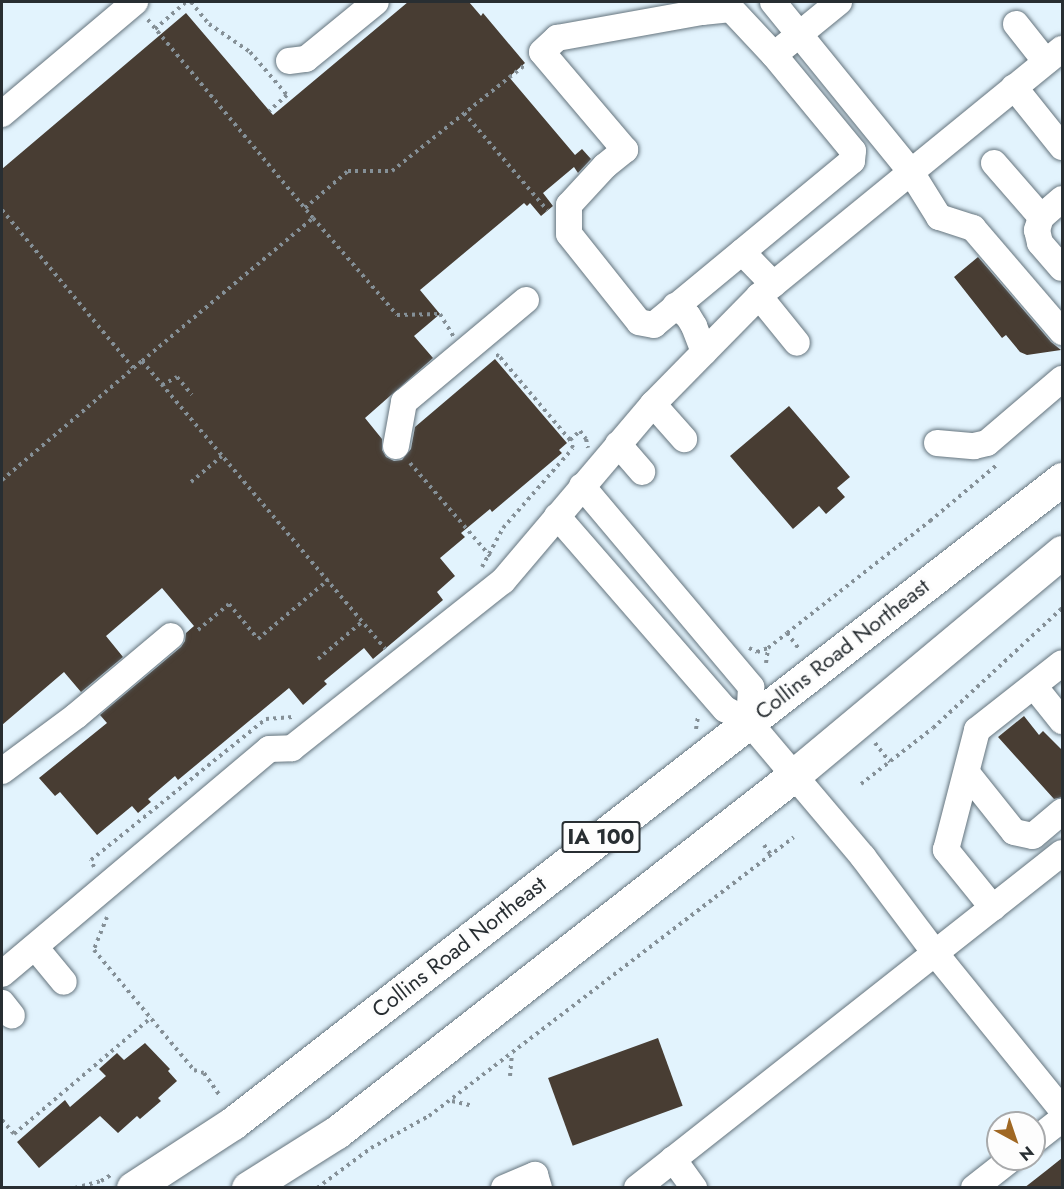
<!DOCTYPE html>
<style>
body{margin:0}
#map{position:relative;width:1064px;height:1189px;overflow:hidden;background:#e2f3fd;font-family:Jost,sans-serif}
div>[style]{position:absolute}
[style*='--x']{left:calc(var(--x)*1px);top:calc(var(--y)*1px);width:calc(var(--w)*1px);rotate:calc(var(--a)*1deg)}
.building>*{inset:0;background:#483d33;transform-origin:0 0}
.path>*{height:4px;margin-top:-2px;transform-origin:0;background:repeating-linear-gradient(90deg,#859097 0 3px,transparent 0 7.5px)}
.roads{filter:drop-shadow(0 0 2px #65747d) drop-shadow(0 0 2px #65747d)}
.minor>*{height:26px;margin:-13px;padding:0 13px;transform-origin:13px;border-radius:13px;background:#fff}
.highway>*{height:33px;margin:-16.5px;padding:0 16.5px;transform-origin:16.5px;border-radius:16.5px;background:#fff}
span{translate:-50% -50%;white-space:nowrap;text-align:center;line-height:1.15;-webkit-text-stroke:6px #fdfdfd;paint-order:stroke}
.shield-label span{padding:2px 4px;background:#fdfdfd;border:2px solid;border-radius:4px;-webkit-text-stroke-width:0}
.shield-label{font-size:21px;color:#282e32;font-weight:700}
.street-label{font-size:22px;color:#282e32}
.frame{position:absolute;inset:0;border:3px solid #282e32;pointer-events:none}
.north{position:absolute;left:986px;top:1111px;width:60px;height:60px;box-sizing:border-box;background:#fdfdfd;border:2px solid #a8aaac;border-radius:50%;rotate:140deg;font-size:16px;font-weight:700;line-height:24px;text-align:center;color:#282e32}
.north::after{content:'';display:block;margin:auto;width:21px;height:27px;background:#a06824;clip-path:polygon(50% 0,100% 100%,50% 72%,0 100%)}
</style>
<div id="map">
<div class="building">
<i style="clip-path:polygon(408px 2px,469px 2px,481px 16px,483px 13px,525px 63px,509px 77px,575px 155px,582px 149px,591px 159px,578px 173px,574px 167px,543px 193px,553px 206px,541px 216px,530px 203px,527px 206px,524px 203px,420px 290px,440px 314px,414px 336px,433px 358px,365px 418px,382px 439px,382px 450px,386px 457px,394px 461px,402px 460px,411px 449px,415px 427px,495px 359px,567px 443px,559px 450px,562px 453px,492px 512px,490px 509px,461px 533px,465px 537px,440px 558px,455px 576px,437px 592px,443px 600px,373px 659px,364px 648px,324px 681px,327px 684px,303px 705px,289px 688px,178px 780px,175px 776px,148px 799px,151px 802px,138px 813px,132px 806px,97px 835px,60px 792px,55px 796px,39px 778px,107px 723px,100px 715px,181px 647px,185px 641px,186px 633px,194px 626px,162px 588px,106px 636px,123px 657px,81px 692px,64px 672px,2px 725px,2px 169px,186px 13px,273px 115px)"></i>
<i style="clip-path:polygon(978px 257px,1051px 342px,1061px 350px,1027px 355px,1020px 352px,1006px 335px,1002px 338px,954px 277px)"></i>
<i style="clip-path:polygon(789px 406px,850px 477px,837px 488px,845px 497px,826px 514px,819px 506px,793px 529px,730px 456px)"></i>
<i style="clip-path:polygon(1024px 716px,1039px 735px,1043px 731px,1062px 750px,1062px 797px,1054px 799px,998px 737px)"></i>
<i style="left:658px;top:1038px;width:72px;height:117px;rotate:70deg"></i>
<i style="clip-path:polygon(145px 1043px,170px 1069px,168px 1071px,177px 1081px,158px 1098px,161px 1101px,140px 1119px,137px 1116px,118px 1133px,100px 1116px,39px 1168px,17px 1142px,65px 1100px,70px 1107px,106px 1076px,99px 1069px,117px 1053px,124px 1060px)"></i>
<i style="clip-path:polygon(1062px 1158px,1062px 1188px,1024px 1188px,1047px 1170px)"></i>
</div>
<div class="path">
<i style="--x:191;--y:2;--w:28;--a:51"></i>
<i style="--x:209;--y:24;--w:50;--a:34.3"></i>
<i style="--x:250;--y:52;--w:57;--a:49.3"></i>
<i style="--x:287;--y:95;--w:24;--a:138"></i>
<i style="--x:155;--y:29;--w:41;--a:-41.1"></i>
<i style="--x:464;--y:113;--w:128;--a:49.4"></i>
<i style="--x:305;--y:208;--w:57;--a:-40.7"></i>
<i style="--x:348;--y:171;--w:44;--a:0"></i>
<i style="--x:392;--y:171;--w:171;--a:-38.6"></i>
<i style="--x:2;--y:210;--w:205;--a:50.3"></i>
<i style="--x:313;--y:218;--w:128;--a:49.1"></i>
<i style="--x:397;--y:315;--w:43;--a:-1.3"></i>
<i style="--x:440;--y:314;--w:26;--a:59"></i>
<i style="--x:142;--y:361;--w:223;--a:-39.9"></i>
<i style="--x:313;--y:218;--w:259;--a:-129.8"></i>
<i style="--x:162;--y:385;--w:17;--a:-28"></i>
<i style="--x:177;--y:377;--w:23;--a:50"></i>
<i style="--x:570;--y:440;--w:13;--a:-42"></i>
<i style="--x:580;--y:431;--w:10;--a:53"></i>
<i style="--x:586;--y:439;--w:9;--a:77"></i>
<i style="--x:410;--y:463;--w:123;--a:49.3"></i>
<i style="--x:2;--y:480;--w:184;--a:-40.4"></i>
<i style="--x:142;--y:361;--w:377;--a:49.8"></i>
<i style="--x:191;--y:482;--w:40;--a:-40"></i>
<i style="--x:482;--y:567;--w:44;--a:-61.7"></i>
<i style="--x:503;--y:528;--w:106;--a:-48.8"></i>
<i style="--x:573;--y:448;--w:9;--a:-111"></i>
<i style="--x:570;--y:440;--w:110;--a:-130.2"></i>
<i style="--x:499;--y:356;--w:5;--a:-158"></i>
<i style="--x:198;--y:630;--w:40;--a:-40"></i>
<i style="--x:229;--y:604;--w:45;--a:50.4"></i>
<i style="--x:258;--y:639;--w:92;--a:-40.1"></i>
<i style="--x:787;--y:633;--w:182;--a:-38.1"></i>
<i style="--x:930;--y:521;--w:89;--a:-40"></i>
<i style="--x:749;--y:648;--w:9;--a:27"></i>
<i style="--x:757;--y:652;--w:12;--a:-20"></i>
<i style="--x:318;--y:659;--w:57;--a:-40.1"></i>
<i style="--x:766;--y:663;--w:15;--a:-82"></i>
<i style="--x:768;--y:648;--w:24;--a:-38"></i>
<i style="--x:787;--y:633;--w:21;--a:53"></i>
<i style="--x:696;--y:729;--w:12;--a:-81"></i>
<i style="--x:875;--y:743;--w:24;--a:52"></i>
<i style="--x:861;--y:784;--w:91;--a:-37.9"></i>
<i style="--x:933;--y:728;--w:176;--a:-42.9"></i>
<i style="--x:764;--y:845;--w:12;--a:55"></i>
<i style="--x:94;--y:867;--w:8;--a:-113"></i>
<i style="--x:91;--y:860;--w:225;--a:-38.9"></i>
<i style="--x:266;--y:719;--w:27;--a:-4"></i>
<i style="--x:107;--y:917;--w:35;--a:112"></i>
<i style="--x:94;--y:950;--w:156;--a:50.2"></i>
<i style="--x:194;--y:1070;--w:10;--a:17"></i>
<i style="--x:204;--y:1073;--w:29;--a:55"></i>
<i style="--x:510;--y:1076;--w:21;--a:-85"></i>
<i style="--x:452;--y:1101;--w:22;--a:13"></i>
<i style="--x:2;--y:1120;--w:18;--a:49"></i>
<i style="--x:14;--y:1134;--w:180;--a:-40.3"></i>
<i style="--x:75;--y:1188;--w:27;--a:-15"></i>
<i style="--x:101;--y:1181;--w:12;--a:-31"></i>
<i style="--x:317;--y:1188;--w:67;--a:-36.5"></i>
<i style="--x:371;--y:1148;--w:66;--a:-28.9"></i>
<i style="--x:429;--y:1116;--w:459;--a:-37.4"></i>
</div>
<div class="roads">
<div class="minor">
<i style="--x:773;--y:2;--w:219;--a:50.9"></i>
<i style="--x:911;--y:172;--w:53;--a:58.1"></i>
<i style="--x:939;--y:217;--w:36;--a:18"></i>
<i style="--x:973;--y:228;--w:137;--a:49.4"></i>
<i style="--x:1016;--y:24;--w:48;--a:51.7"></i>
<i style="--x:774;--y:55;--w:124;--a:50.5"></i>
<i style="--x:853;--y:151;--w:10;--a:96"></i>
<i style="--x:852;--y:161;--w:257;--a:140.4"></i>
<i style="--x:654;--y:325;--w:15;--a:-169"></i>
<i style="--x:639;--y:322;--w:112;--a:-128.5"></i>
<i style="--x:569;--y:234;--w:29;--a:-90"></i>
<i style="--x:569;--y:205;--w:53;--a:-47.3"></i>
<i style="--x:605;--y:166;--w:26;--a:-39"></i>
<i style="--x:625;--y:150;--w:128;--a:-130.3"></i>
<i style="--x:542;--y:52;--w:21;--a:-43"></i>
<i style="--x:557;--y:38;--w:147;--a:-10.2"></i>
<i style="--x:702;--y:12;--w:29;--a:-6"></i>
<i style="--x:731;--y:9;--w:63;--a:46.9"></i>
<i style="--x:774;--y:55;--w:84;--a:-39.2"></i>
<i style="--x:289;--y:61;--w:17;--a:-7"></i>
<i style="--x:306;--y:59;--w:90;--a:-39.2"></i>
<i style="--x:1014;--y:87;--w:77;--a:51.3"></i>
<i style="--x:2;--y:114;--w:174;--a:-40.1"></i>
<i style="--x:994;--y:163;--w:72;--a:49"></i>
<i style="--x:1062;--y:199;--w:28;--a:139"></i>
<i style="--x:1041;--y:217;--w:14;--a:107"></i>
<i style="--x:1037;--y:230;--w:13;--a:77"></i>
<i style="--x:1040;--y:243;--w:33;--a:49"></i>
<i style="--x:742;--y:252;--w:45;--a:45.9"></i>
<i style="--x:759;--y:296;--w:60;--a:51"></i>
<i style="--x:675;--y:306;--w:16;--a:38"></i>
<i style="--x:688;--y:316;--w:12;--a:59"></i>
<i style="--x:694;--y:326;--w:28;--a:69"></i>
<i style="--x:653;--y:404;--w:47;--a:48.5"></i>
<i style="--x:937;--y:443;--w:37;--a:5"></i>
<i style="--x:974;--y:446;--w:13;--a:-13"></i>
<i style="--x:987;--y:443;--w:99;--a:-40.5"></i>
<i style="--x:618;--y:444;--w:37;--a:49"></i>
<i style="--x:396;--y:446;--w:45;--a:-79.7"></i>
<i style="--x:404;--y:402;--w:159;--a:-39.9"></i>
<i style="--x:582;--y:486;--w:263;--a:49.9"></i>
<i style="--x:751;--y:687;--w:35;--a:93"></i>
<i style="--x:557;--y:516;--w:256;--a:49"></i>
<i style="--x:725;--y:709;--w:27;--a:28"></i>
<i style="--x:749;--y:722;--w:177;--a:49.8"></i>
<i style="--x:863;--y:857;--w:120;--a:53.1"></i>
<i style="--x:935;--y:953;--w:202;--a:51"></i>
<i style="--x:1034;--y:686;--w:45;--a:51.3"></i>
<i style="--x:2;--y:771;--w:92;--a:-36.6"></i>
<i style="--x:76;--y:716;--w:124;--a:-40.1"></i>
<i style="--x:967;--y:773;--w:75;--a:51.5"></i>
<i style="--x:1014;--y:832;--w:19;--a:12"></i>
<i style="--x:1033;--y:836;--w:38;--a:-40"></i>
<i style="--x:993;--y:908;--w:75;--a:-129"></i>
<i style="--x:946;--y:850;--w:124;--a:-75.5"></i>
<i style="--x:977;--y:730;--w:108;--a:-38.2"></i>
<i style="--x:35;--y:947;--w:45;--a:50.4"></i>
<i style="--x:2;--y:974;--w:349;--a:-40.1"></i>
<i style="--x:269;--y:749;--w:23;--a:-2"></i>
<i style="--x:292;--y:748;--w:269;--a:-38.4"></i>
<i style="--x:503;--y:581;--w:232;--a:-49.7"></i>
<i style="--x:653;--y:404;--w:151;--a:-45.5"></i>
<i style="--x:759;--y:296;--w:391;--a:-39.2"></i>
<i style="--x:2;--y:1003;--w:16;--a:52"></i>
<i style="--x:1034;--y:1141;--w:36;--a:-38"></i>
<i style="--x:673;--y:1159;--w:36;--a:54"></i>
<i style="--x:504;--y:1188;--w:34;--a:-23"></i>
<i style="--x:535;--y:1175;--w:14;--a:73"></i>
<i style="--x:637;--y:1188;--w:541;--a:-38.25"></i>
<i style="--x:974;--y:1188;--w:47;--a:-38.1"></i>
</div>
<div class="highway">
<i style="--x:133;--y:1188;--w:119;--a:-33"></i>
<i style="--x:233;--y:1123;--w:1050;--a:-37.84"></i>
<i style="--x:248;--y:1188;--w:105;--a:-32.2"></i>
<i style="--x:337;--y:1132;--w:579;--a:-37.98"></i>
<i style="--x:793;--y:776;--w:350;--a:-39.8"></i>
</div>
</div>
<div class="shield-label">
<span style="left:601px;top:837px">IA 100</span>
</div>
<div class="street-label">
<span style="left:842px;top:649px;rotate:-38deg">Collins Road Northeast</span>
<span style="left:459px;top:947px;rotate:-38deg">Collins Road Northeast</span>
</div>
<div class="frame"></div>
<div class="north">N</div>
</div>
